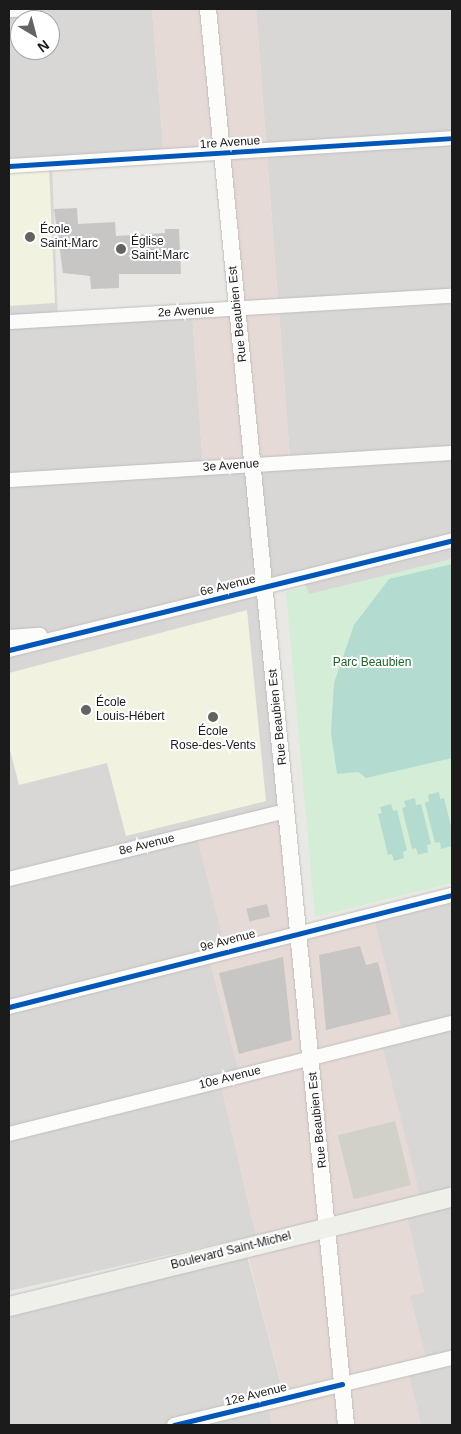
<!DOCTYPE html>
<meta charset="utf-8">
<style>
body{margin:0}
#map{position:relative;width:461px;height:1434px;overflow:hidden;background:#e9e8e4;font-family:Arial,sans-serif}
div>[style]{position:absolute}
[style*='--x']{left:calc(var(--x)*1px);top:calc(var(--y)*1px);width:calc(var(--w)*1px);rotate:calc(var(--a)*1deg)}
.residential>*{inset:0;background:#d8d7d5}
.commercial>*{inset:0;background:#e6dad6}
.education>*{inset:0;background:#f1f2e0}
.construction>*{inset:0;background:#d1d1c7;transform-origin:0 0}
.park>*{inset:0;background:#d4edd7}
.pitch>*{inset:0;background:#b4dbcf}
.building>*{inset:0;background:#c7c6c4;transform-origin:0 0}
.roads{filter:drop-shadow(0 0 1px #bfbebc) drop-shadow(0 0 1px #bfbebc)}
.minor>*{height:14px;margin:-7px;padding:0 7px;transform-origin:7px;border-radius:7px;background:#fcfcfb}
.tertiary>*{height:16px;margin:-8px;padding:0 8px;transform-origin:8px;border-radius:8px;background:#fcfcfb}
.secondary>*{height:19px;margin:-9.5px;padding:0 9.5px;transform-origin:9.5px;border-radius:9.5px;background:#f0f0ea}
.cycleway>*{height:5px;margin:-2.5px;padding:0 2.5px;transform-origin:2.5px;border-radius:2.5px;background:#0057b8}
.dots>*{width:14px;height:14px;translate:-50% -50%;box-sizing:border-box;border:2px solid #fff;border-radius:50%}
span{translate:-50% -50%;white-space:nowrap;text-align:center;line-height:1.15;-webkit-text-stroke:4px #fff;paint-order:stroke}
.street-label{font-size:12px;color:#1b1b1b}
.poi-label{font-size:12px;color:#1b1b1b}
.left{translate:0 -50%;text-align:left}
.park-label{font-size:12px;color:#186a28}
.frame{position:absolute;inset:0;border:10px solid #1b1b1b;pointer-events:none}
.north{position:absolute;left:10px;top:10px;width:50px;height:50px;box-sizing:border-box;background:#fff;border:1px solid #a4a4a4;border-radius:50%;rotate:143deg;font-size:14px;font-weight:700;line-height:20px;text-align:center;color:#1b1b1b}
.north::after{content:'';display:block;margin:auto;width:18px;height:22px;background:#636361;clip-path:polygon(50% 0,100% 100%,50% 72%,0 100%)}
</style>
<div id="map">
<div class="residential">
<i style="clip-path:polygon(evenodd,9px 9px,152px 9px,164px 157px,52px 163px,58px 319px,192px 312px,203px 466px,290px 459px,256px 9px,452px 9px,452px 559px,308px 595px,303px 578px,264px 588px,285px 809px,196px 833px,227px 952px,209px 957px,240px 1076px,220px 1081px,256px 1235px,9px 1291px,9px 9px,20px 20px,50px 20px,50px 50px,20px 50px,20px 20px)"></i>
<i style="clip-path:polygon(452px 893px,452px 1425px,421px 1425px,407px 1369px,397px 1299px,424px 1292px,405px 1208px,381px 1040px,373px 914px)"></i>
<i style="clip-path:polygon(246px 1252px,284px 1396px,268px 1402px,272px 1425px,9px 1425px,9px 1315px)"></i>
</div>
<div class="commercial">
<i style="clip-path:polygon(152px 9px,256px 9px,290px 459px,203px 466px,192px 312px,237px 309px,221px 154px,164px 157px)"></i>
<i style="clip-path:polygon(286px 811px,300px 933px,373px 914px,403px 1035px,381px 1040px,422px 1203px,405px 1208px,424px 1292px,410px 1296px,428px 1364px,407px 1369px,421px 1425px,272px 1425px,267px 1402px,284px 1395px,243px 1237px,256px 1234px,220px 1081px,240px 1076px,209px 956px,226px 952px,196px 833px)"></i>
</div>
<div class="education">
<i style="clip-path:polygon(49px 168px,55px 303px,9px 306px,9px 171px)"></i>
<i style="clip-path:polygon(247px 610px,266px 801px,126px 836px,107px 763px,19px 785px,9px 746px,9px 673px)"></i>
</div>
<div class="construction">
<i style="left:395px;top:1121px;width:66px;height:59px;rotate:76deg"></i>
</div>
<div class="park">
<i style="clip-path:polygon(452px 559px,452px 883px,315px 917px,286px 592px,306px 586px,309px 594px)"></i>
</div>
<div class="pitch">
<i style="clip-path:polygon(452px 564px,452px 758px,366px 778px,358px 772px,337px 774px,331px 733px,334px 683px,354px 625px,389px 579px)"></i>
<i style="clip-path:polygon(439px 792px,440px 799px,444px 798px,452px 830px,452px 846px,441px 849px,440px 842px,435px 843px,425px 803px,429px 801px,428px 795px)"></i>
<i style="clip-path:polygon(415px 798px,416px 805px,421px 804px,431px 844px,427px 845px,428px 852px,418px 855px,416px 848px,412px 849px,402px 808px,406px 807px,404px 801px)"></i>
<i style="clip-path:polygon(391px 804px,393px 811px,397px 810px,407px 850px,403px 852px,404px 858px,394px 861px,392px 854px,388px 855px,378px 814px,382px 813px,380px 807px)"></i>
</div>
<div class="building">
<i style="clip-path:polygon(77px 208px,78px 224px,115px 222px,116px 236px,165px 233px,165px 229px,179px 229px,181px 274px,119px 274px,119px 288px,91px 289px,90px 276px,63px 273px,54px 209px)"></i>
<i style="left:267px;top:904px;width:13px;height:21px;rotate:77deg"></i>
<i style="clip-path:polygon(360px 946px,366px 965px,378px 962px,391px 1014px,326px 1030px,319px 955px)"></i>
<i style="clip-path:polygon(283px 957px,292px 1040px,239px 1054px,219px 973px)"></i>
</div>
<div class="roads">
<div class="minor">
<i style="--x:9;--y:10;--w:24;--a:-2"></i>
<i style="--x:9;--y:166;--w:444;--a:-3.6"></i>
<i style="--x:9;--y:322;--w:444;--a:-3.4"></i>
<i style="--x:9;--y:480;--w:444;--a:-3.5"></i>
<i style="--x:9;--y:637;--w:31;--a:-4"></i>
<i style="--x:9;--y:650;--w:456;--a:-13.9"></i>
<i style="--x:9;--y:879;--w:285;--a:-13.8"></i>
<i style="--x:9;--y:1007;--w:457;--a:-14.2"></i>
<i style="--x:9;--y:1134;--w:457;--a:-14.1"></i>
<i style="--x:174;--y:1425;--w:286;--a:-13.6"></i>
</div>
<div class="tertiary">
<i style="--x:208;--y:9;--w:1423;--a:84.43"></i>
</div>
<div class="secondary">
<i style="--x:9;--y:1306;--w:456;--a:-13.9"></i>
</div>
</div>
<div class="cycleway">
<i style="--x:9;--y:166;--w:444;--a:-3.6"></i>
<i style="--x:9;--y:650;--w:456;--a:-13.9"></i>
<i style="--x:9;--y:1007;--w:457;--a:-14.2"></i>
<i style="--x:174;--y:1425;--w:173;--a:-13.7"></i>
</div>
<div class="dots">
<i style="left:30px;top:237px;background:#636361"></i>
<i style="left:121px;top:249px;background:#636361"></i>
<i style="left:86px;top:710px;background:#636361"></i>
<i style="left:213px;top:717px;background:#636361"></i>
</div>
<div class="street-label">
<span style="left:230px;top:143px;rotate:-4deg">1re Avenue</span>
<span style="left:186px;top:312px;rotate:-3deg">2e Avenue</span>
<span style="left:238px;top:314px;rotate:-96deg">Rue Beaubien Est</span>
<span style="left:231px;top:466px;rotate:-4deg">3e Avenue</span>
<span style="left:228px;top:586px;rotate:-14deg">6e Avenue</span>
<span style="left:278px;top:717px;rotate:-96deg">Rue Beaubien Est</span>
<span style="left:147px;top:845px;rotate:-14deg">8e Avenue</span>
<span style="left:228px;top:941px;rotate:-15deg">9e Avenue</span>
<span style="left:230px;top:1078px;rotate:-14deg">10e Avenue</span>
<span style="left:318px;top:1120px;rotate:-96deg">Rue Beaubien Est</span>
<span style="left:231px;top:1251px;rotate:-14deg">Boulevard Saint-Michel</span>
<span style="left:256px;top:1395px;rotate:-14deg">12e Avenue</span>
</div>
<div class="poi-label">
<span class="left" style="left:40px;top:237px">École<br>Saint-Marc</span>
<span class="left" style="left:131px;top:249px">Église<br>Saint-Marc</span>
<span class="left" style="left:96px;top:710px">École<br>Louis-Hébert</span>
<span style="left:213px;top:739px">École<br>Rose-des-Vents</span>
</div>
<div class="park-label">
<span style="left:372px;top:663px">Parc Beaubien</span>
</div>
<div class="frame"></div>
<div class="north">N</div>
</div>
